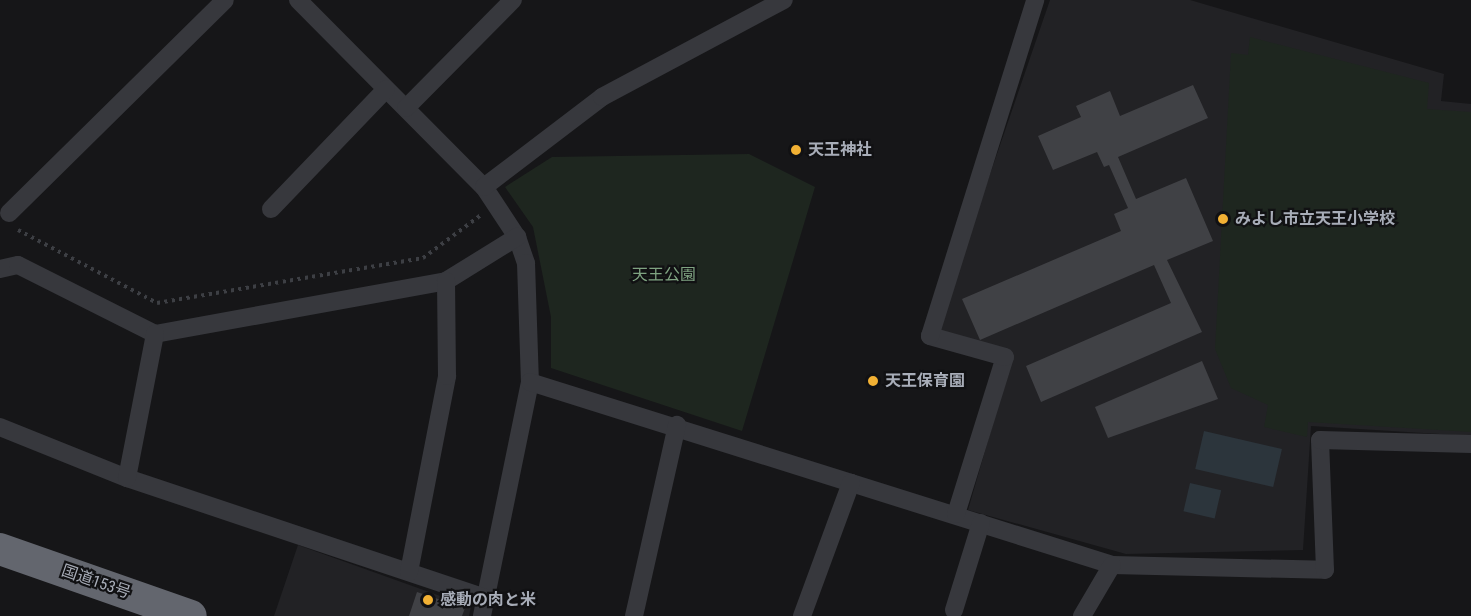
<!DOCTYPE html>
<meta charset="utf-8">
<style>
body{margin:0}
#map{position:relative;width:1471px;height:616px;overflow:hidden;background:#161618;font-family:"Roboto Condensed","Noto Sans JP",sans-serif}
div>[style]{position:absolute}
[style*='--x']{left:calc(var(--x)*1px);top:calc(var(--y)*1px);width:calc(var(--w)*1px);rotate:calc(var(--a)*1deg)}
.built>*{inset:0;background:#222225}
.green>*{inset:0;background:#1e261f}
.water>*{inset:0;background:#2c353c;transform-origin:0 0}
.building>*{inset:0;background:#404145}
.path>*{height:4px;margin-top:-2px;transform-origin:0;background:repeating-linear-gradient(90deg,#3d3f44 0 3px,transparent 0 7.5px)}
.street>*{height:18px;margin:-9px;padding:0 9px;transform-origin:9px;border-radius:9px;background:#37383d}
.highway>*{height:32px;margin:-16px;padding:0 16px;transform-origin:16px;border-radius:16px;background:#63666e}
.dots>*{width:16px;height:16px;translate:-50% -50%;box-sizing:border-box;border:3px solid #111113;border-radius:50%}
span{translate:-50% -50%;white-space:nowrap;text-align:center;line-height:1.15;-webkit-text-stroke:4.5px #111113;paint-order:stroke}
.poi-label{font-size:16px;color:#a8adb8;font-weight:700}
.left{translate:0 -50%;text-align:left}
.park-label{font-size:16px;color:#7fa381}
.street-label{font-size:16px;color:#a8adb8}
</style>
<div id="map">
<div class="built">
<i style="clip-path:polygon(1050px 0,1190px 0,1444px 74px,1441px 101px,1471px 104px,1471px 436px,1311px 426px,1303px 550px,1126px 554px,968px 510px,1013px 354px,935px 334px)"></i>
<i style="clip-path:polygon(298px 545px,471px 607px,469px 616px,274px 616px)"></i>
</div>
<div class="green">
<i style="clip-path:polygon(1250px 37px,1429px 83px,1427px 109px,1471px 112px,1471px 432px,1308px 422px,1307px 437px,1264px 427px,1268px 405px,1231px 388px,1215px 349px,1231px 53px,1248px 55px)"></i>
<i style="clip-path:polygon(749px 154px,815px 187px,742px 431px,551px 368px,551px 317px,533px 227px,505px 187px,552px 157px)"></i>
</div>
<div class="water">
<i style="left:1204px;top:431px;width:80px;height:39px;rotate:13deg"></i>
<i style="left:1190px;top:483px;width:32px;height:29px;rotate:13deg"></i>
</div>
<div class="building">
<i style="clip-path:polygon(1193px 85px,1208px 118px,1118px 157px,1136px 199px,1186px 178px,1213px 241px,1167px 260px,1202px 332px,1041px 402px,1026px 366px,1171px 303px,1154px 265px,980px 340px,962px 299px,1121px 231px,1114px 214px,1128px 208px,1109px 165px,1104px 167px,1097px 152px,1053px 170px,1038px 136px,1081px 117px,1076px 106px,1110px 91px,1120px 116px)"></i>
<i style="clip-path:polygon(1202px 361px,1218px 399px,1108px 438px,1095px 407px)"></i>
<i style="clip-path:polygon(417px 592px,465px 608px,462px 616px,409px 616px)"></i>
</div>
<div class="path">
<i style="--x:18;--y:230;--w:157;--a:27.7"></i>
<i style="--x:157;--y:303;--w:270;--a:-9.6"></i>
<i style="--x:423;--y:258;--w:72;--a:-36.6"></i>
</div>
<div class="street">
<i style="--x:298;--y:0;--w:264;--a:45.2"></i>
<i style="--x:484;--y:187;--w:60;--a:56.6"></i>
<i style="--x:517;--y:237;--w:28;--a:71"></i>
<i style="--x:526;--y:263;--w:119;--a:88.1"></i>
<i style="--x:530;--y:382;--w:239;--a:101.6"></i>
<i style="--x:406;--y:108;--w:152;--a:-45.3"></i>
<i style="--x:484;--y:187;--w:148;--a:-37.3"></i>
<i style="--x:602;--y:97;--w:206;--a:-28.1"></i>
<i style="--x:271;--y:209;--w:166;--a:-46.2"></i>
<i style="--x:9;--y:213;--w:303;--a:-44.6"></i>
<i style="--x:0;--y:269;--w:18;--a:-13"></i>
<i style="--x:18;--y:265;--w:153;--a:26.7"></i>
<i style="--x:155;--y:334;--w:296;--a:-10.3"></i>
<i style="--x:446;--y:281;--w:84;--a:-31.8"></i>
<i style="--x:530;--y:382;--w:610;--a:17.45"></i>
<i style="--x:1112;--y:565;--w:213;--a:1.3"></i>
<i style="--x:1325;--y:570;--w:130;--a:-92.2"></i>
<i style="--x:1320;--y:440;--w:151;--a:1.5"></i>
<i style="--x:0;--y:427;--w:137;--a:21.9"></i>
<i style="--x:127;--y:478;--w:379;--a:18.5"></i>
<i style="--x:127;--y:478;--w:147;--a:-79"></i>
<i style="--x:956;--y:514;--w:164;--a:-72.7"></i>
<i style="--x:1005;--y:357;--w:78;--a:-164.4"></i>
<i style="--x:930;--y:336;--w:352;--a:-72.6"></i>
<i style="--x:409;--y:572;--w:200;--a:-79"></i>
<i style="--x:447;--y:376;--w:95;--a:-90.6"></i>
<i style="--x:954;--y:610;--w:91;--a:-72.8"></i>
<i style="--x:634;--y:616;--w:196;--a:-77.3"></i>
<i style="--x:802;--y:616;--w:142;--a:-69.8"></i>
<i style="--x:1082;--y:616;--w:59;--a:-59.5"></i>
</div>
<div class="highway">
<i style="--x:0;--y:549;--w:202;--a:19.3"></i>
</div>
<div class="dots">
<i style="left:796px;top:150px;background:#f2b134"></i>
<i style="left:1223px;top:219px;background:#f2b134"></i>
<i style="left:873px;top:381px;background:#f2b134"></i>
<i style="left:428px;top:600px;background:#f2b134"></i>
</div>
<div class="poi-label">
<span class="left" style="left:808px;top:150px">天王神社</span>
<span class="left" style="left:1235px;top:219px">みよし市立天王小学校</span>
<span class="left" style="left:885px;top:381px">天王保育園</span>
<span class="left" style="left:440px;top:600px">感動の肉と米</span>
</div>
<div class="park-label">
<span style="left:664px;top:275px">天王公園</span>
</div>
<div class="street-label">
<span style="left:96px;top:582px;rotate:19deg">国道153号</span>
</div>
</div>
